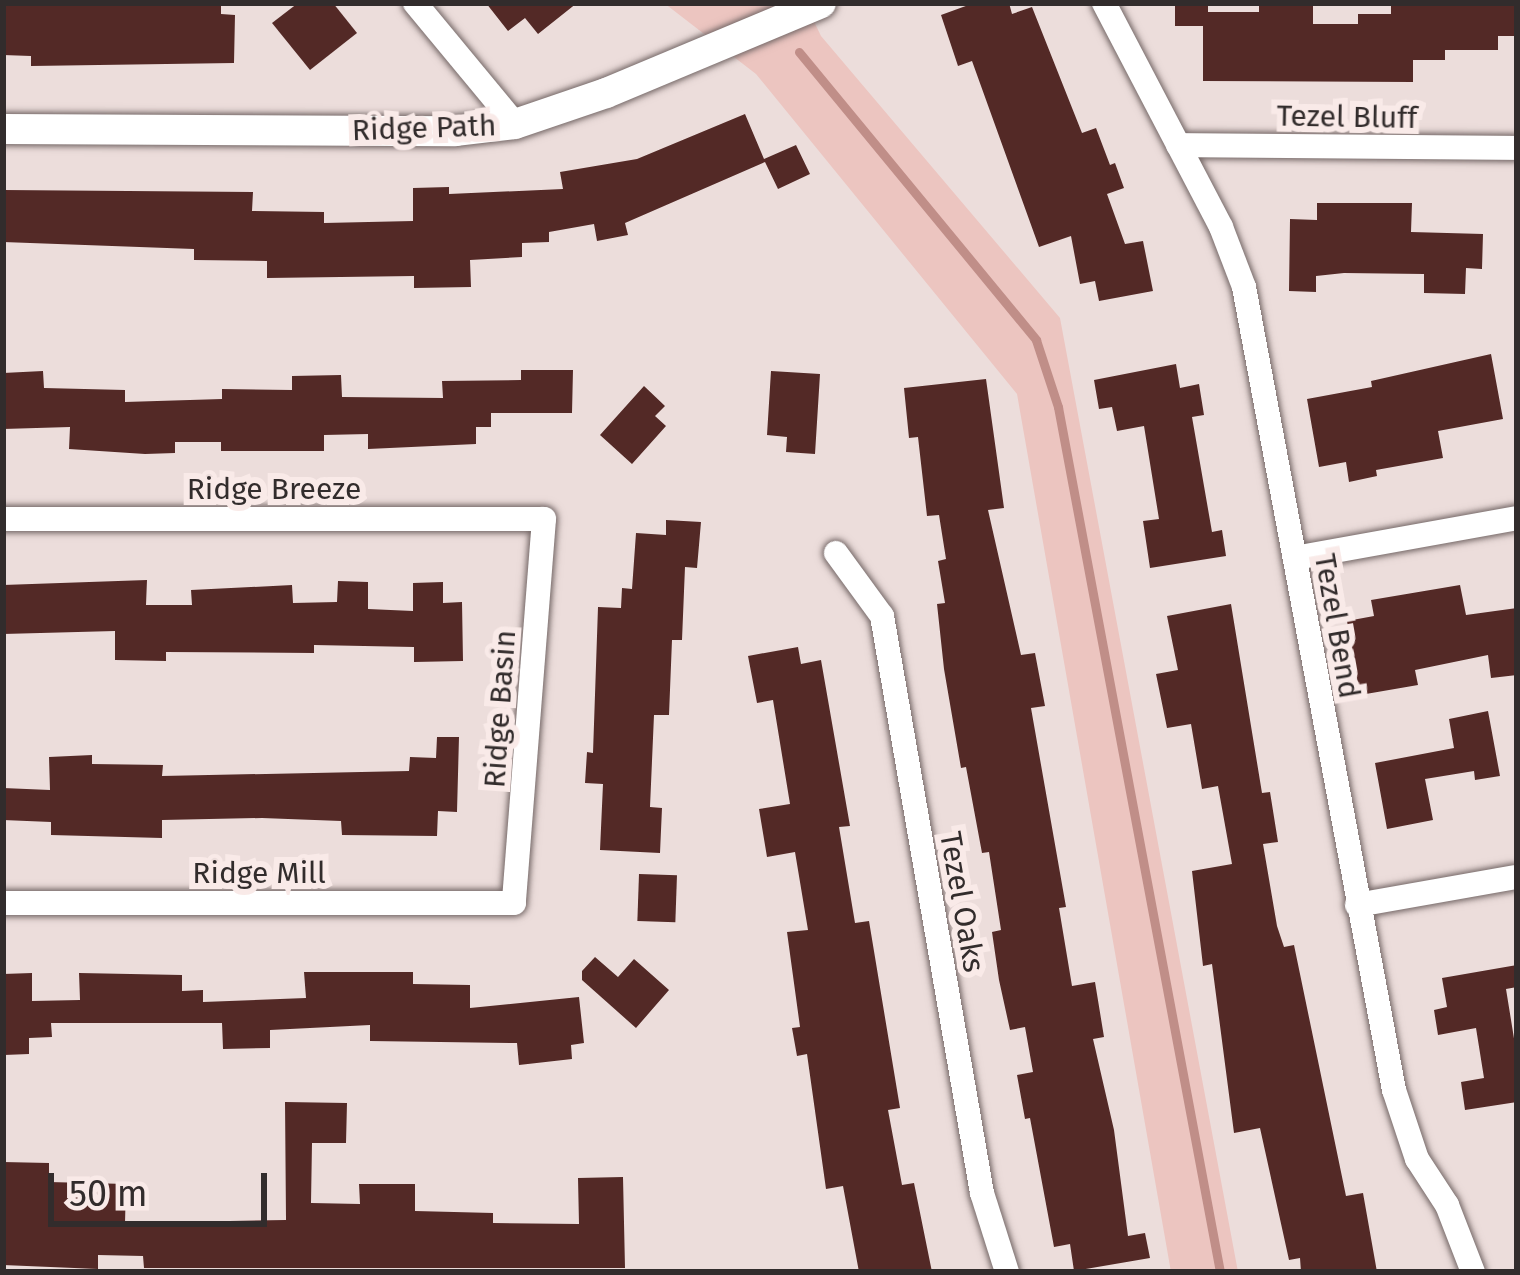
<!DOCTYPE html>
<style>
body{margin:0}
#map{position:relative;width:1520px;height:1275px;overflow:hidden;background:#ecdddb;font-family:"Fira Sans",sans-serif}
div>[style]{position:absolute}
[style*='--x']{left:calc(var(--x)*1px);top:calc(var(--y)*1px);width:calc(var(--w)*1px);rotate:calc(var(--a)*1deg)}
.green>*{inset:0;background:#ecc5c0}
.stream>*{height:9px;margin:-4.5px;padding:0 4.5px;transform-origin:4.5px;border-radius:4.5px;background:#c08e88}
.building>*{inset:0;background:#532926;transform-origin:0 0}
.roads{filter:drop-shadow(0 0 3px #756867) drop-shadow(0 0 3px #756867)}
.minor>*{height:24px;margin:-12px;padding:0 12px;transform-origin:12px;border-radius:12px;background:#fff}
.tertiary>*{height:30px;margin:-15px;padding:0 15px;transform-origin:15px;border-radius:15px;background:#fff}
span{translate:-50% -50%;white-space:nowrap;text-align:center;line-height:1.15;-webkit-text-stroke:12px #f9eae8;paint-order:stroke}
.street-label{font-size:30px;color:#322c2c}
.frame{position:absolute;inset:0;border:6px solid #322c2c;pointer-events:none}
.scale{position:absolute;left:48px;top:1173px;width:219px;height:54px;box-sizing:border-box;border:6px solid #322c2c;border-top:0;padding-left:15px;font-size:36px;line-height:42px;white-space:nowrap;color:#322c2c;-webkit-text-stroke:9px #f9eae8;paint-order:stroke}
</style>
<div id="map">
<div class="green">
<i style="clip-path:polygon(664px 3px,805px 3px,821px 36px,1060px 318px,1238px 1272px,1171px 1272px,1017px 394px,756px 74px)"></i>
</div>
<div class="stream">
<i style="--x:799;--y:52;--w:373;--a:50.5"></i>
<i style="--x:1036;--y:340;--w:71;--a:71.8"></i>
<i style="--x:1058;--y:407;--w:880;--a:79.39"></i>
</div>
<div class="building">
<i style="clip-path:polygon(3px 3px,221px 3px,221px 14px,235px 15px,234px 63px,31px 66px,31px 56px,3px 55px)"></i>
<i style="clip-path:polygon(298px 3px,333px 3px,357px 33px,310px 70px,272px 23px)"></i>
<i style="clip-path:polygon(486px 3px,577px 3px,538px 34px,525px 18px,508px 31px)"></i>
<i style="clip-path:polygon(974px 3px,1009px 3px,1012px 14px,1032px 7px,1082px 133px,1096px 128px,1110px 165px,1115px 163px,1124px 188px,1107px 194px,1125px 244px,1143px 241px,1153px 291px,1099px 301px,1095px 281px,1080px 284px,1071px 236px,1039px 247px,972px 61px,958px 66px,941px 15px)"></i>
<i style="clip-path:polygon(1175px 3px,1208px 3px,1208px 12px,1259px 12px,1259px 3px,1313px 3px,1313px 24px,1358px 24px,1358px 14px,1391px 14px,1391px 3px,1517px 3px,1517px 36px,1498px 36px,1498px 50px,1445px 50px,1445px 60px,1413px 60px,1413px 82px,1203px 81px,1203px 26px,1175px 26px)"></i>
<i style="clip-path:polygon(745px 114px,764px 159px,796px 145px,810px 174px,778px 189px,765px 162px,625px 223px,628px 235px,597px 241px,594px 224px,549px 232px,549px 242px,522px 243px,522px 257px,470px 260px,471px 287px,414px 288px,414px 276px,267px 278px,267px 261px,194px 260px,194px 249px,3px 242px,3px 190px,253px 192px,252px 211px,324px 212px,324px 223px,413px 221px,413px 188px,449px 187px,449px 194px,563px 189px,560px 172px,637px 159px)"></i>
<i style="clip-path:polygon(1317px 203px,1412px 203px,1411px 232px,1483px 234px,1482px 269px,1466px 268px,1465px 294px,1424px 293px,1424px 274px,1344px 273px,1316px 276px,1316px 292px,1289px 291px,1290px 219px,1317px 220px)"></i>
<i style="clip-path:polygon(1491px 354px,1503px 419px,1438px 431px,1443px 458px,1376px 470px,1377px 476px,1349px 482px,1346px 462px,1319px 467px,1307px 399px,1372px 387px,1371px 381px)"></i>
<i style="clip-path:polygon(1176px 364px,1180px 388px,1199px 384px,1204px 415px,1192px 417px,1212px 532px,1222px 530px,1226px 556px,1150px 568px,1143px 521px,1159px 519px,1144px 426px,1117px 431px,1112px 407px,1099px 409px,1094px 380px)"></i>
<i style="clip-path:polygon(521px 370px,573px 370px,572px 413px,491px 413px,491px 427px,476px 427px,476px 444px,368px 449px,368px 434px,324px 435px,324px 451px,221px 451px,221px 442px,175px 442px,175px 453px,145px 454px,69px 449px,70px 427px,3px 429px,3px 373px,43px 371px,44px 388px,125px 390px,125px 402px,222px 399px,222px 389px,292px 390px,292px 376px,341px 375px,342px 397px,443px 398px,442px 381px,521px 380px)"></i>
<i style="clip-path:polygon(771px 371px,820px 374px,815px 454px,786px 452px,787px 437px,767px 435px)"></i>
<i style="clip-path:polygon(986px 379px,1004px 508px,988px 510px,1021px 655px,1035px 653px,1045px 706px,1031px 708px,1066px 907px,1059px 908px,1072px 986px,1095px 982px,1104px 1037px,1093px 1039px,1114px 1130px,1128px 1236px,1145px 1233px,1150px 1258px,1074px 1271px,1070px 1244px,1054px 1247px,1030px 1118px,1025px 1119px,1017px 1075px,1033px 1072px,1025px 1027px,1010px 1030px,999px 980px,992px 932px,1001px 930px,989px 852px,982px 853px,966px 767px,961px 768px,944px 669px,937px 604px,945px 603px,938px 561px,946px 559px,939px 515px,927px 516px,918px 437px,909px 438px,904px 388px)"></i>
<i style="clip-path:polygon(644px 386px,665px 406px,655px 416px,666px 426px,632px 464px,600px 435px)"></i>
<i style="clip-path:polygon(666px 520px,701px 522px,697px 568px,685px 567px,682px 640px,672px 640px,669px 715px,654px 715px,650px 807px,662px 808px,660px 853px,600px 850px,603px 784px,585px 783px,587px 752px,593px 753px,598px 607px,621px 608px,622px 588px,632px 589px,636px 533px,666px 535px)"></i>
<i style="clip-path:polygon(147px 580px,146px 605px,192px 605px,191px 590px,292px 585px,293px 603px,337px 602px,338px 581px,368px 582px,368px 609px,413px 611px,413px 583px,443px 582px,443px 603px,462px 602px,463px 661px,414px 662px,414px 647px,314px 645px,314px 653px,166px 652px,166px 661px,115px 660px,115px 631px,3px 634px,3px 585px)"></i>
<i style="clip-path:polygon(1460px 585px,1466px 615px,1517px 608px,1517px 675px,1491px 678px,1488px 655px,1415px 670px,1418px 685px,1360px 695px,1347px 621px,1374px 616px,1371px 600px)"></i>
<i style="clip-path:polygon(1231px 604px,1262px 793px,1270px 792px,1278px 842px,1263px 844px,1277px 926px,1284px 947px,1294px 945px,1346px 1196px,1363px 1193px,1377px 1272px,1301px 1272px,1300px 1258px,1289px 1260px,1260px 1128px,1234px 1133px,1212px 964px,1203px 966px,1192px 871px,1232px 864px,1218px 786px,1202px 789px,1191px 724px,1167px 728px,1156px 674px,1178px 670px,1167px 616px)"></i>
<i style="clip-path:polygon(798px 647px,801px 664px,821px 660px,850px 826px,839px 827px,855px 923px,869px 921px,900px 1108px,888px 1110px,902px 1185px,914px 1183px,932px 1272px,859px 1272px,843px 1186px,826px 1189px,807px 1054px,797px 1056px,792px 1028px,800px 1027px,787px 932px,808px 930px,795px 852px,767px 857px,759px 809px,790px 804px,773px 700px,757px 703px,748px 656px)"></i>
<i style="clip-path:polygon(1488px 711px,1500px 776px,1475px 780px,1474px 771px,1425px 779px,1433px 820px,1387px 829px,1375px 763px,1454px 748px,1449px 719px)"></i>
<i style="clip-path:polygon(437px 737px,459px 737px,457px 812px,438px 811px,437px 836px,342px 835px,341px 821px,262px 818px,162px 820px,162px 838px,51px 835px,51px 822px,3px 820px,3px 788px,50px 790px,49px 757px,92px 755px,92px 764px,163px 765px,162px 776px,409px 771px,410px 757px,436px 758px)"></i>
<i style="left:639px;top:874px;width:38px;height:47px;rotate:2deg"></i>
<i style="clip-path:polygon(595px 957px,618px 977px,634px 959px,669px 990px,636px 1028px,582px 980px,582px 971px)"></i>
<i style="clip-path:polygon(1517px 965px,1517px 987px,1506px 989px,1517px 1057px,1517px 1102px,1465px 1110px,1461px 1082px,1484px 1078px,1476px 1028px,1438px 1035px,1434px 1010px,1447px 1007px,1442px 978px)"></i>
<i style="clip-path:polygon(304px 972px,413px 972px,413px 984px,470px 985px,470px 1008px,579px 997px,584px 1043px,571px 1045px,572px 1059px,519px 1065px,517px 1043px,370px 1041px,370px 1025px,270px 1030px,270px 1048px,223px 1049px,222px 1023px,51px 1023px,52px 1037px,29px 1038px,29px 1054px,4px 1055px,3px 974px,32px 973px,32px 1001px,80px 1000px,79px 973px,182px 975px,182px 991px,203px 990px,203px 1002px,306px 998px)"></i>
<i style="clip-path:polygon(285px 1102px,347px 1103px,346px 1143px,312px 1143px,311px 1203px,360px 1204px,359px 1184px,415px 1184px,415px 1211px,493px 1213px,493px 1223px,579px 1224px,578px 1178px,623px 1177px,625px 1268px,144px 1268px,143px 1256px,98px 1255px,98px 1269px,3px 1265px,3px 1162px,49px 1163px,49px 1182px,126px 1184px,125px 1223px,286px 1220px)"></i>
</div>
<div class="roads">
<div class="minor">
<i style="--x:415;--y:3;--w:157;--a:50.4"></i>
<i style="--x:1104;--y:3;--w:253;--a:62.4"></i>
<i style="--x:1221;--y:227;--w:64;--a:69"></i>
<i style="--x:1244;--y:287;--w:817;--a:79.42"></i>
<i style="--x:1394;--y:1090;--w:73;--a:71.6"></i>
<i style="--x:1417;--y:1159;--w:55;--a:56.9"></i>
<i style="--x:1447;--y:1205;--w:72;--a:68.8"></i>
<i style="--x:1178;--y:145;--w:337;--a:0.5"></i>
<i style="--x:3;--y:519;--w:541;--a:0"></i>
<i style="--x:544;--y:519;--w:385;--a:94.5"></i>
<i style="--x:514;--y:903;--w:511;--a:180"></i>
<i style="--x:836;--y:553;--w:78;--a:53.9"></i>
<i style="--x:882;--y:616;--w:586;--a:80.17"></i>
<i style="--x:982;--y:1193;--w:83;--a:72.4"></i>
<i style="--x:1295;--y:558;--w:226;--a:-10.2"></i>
<i style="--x:1357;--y:905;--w:160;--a:-10"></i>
</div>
<div class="tertiary">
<i style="--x:3;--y:129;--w:452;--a:0.3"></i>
<i style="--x:455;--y:131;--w:60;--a:-6.7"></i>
<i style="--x:515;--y:124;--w:96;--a:-18.8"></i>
<i style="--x:606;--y:93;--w:233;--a:-22.7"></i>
</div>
</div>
<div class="street-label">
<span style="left:1347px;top:117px;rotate:1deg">Tezel Bluff</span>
<span style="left:424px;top:128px;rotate:-2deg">Ridge Path</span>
<span style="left:274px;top:489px">Ridge Breeze</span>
<span style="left:1337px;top:626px;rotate:80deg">Tezel Bend</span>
<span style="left:500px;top:709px;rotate:-86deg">Ridge Basin</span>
<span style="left:259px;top:873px">Ridge Mill</span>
<span style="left:962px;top:902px;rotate:80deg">Tezel Oaks</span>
</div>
<div class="frame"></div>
<div class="scale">50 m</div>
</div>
